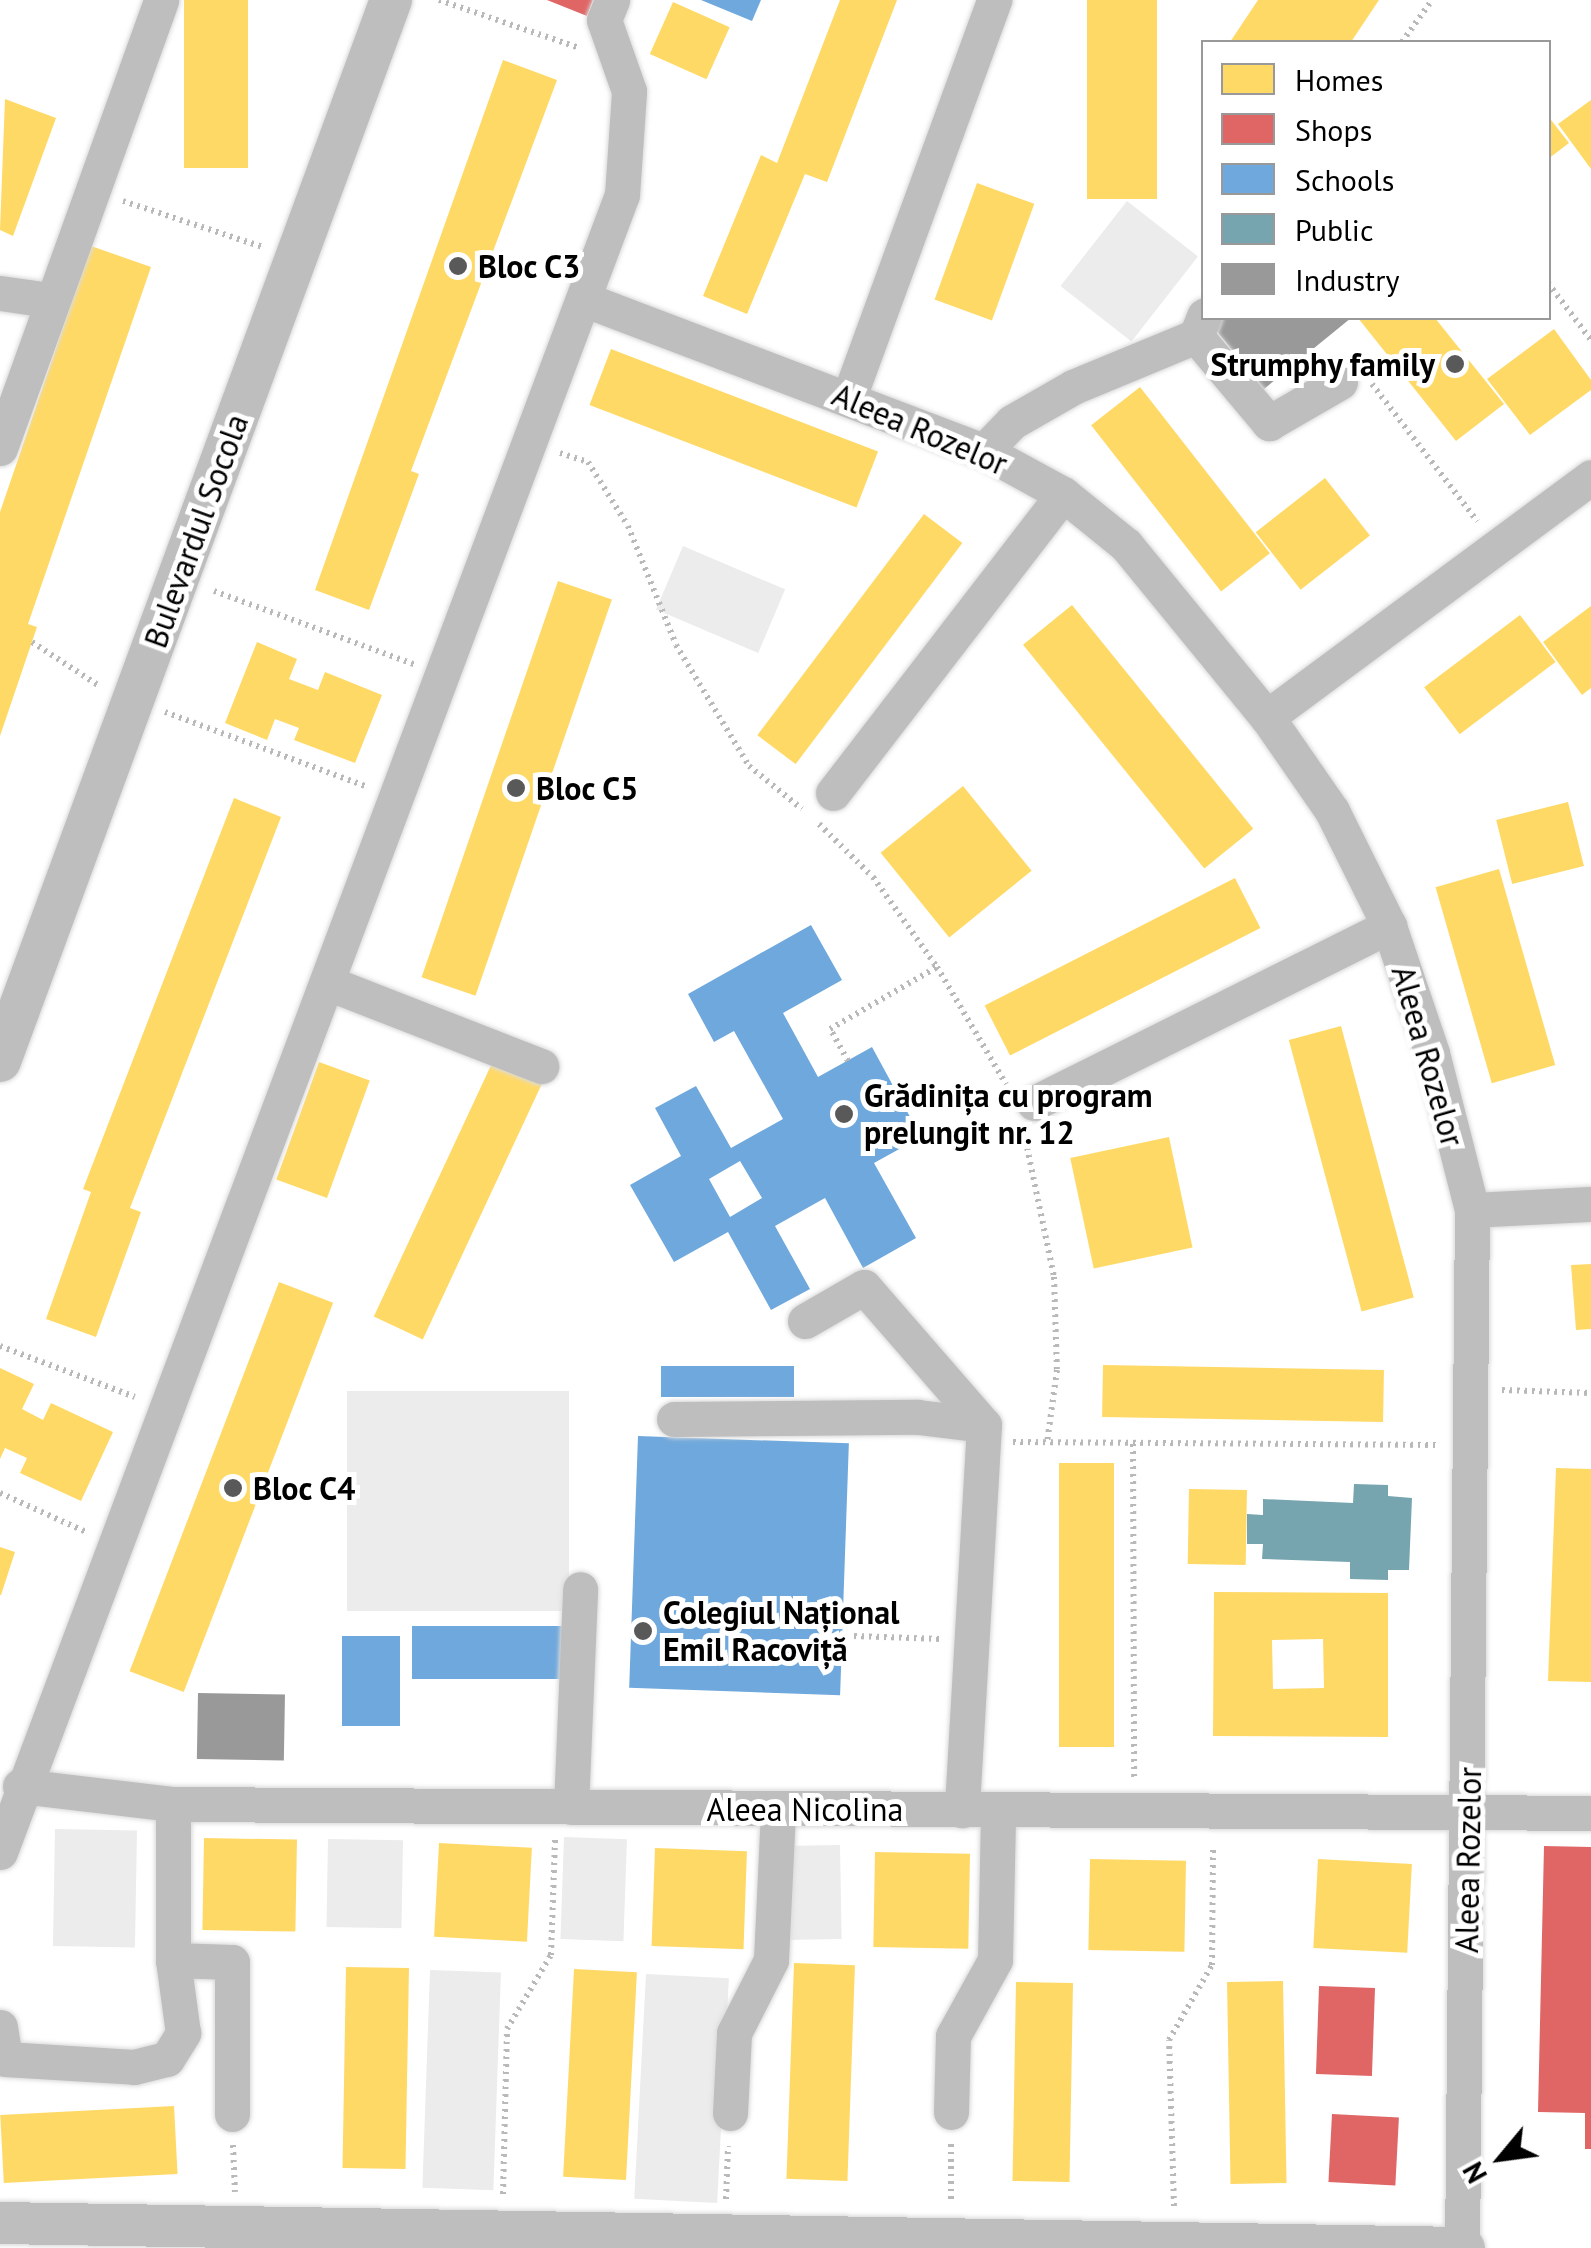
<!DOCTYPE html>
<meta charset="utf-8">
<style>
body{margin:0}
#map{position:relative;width:1591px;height:2248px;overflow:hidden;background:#fff;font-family:"PT Sans",sans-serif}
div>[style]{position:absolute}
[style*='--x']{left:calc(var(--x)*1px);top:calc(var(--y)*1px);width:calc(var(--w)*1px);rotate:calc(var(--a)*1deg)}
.green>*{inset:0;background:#ececec;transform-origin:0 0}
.homes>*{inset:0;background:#ffd966;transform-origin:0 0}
.shops>*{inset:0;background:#e06666;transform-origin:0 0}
.schools>*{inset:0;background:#6fa8dc;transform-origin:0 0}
.public>*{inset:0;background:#76a5af}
.industry>*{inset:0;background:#999;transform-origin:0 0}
.path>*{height:6px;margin-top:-3px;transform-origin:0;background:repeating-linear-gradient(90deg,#b9b9b9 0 2.5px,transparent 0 7.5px)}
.roads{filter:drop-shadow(0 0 2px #dbdbdb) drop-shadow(0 0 2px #dbdbdb)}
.minor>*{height:35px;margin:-17.5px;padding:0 17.5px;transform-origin:17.5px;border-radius:17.5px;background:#bebebe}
.major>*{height:42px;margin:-21px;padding:0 21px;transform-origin:21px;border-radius:21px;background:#bebebe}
.dots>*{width:28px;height:28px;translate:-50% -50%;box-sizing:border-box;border:5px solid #fff;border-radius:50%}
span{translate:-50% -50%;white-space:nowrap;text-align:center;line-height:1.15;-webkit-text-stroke:10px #fff;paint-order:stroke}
.poi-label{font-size:32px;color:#000;font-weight:700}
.left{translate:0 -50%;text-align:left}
.right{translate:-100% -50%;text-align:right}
.street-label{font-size:32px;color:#000}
.legend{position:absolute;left:1201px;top:40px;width:350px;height:280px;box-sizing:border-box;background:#fff;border:2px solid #999;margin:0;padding:12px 18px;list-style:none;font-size:30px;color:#000}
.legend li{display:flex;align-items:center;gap:20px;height:50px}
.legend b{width:50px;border:2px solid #999}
.north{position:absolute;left:1451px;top:2108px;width:100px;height:100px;-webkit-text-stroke:8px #fff;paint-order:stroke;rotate:241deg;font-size:28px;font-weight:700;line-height:40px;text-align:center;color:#000}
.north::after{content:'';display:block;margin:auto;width:35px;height:45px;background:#000;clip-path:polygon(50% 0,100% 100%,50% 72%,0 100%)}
</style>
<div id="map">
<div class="green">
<i style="left:1127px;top:201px;width:90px;height:108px;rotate:38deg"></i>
<i style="left:683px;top:546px;width:111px;height:69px;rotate:23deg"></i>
<i style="left:347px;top:1391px;width:222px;height:220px"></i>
<i style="left:55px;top:1829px;width:82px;height:117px;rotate:1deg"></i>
<i style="left:564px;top:1837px;width:63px;height:102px;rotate:2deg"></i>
<i style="left:328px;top:1839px;width:75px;height:88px;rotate:1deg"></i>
<i style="left:840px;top:1845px;width:94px;height:57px;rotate:89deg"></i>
<i style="left:430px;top:1970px;width:71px;height:218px;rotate:2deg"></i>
<i style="left:646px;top:1974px;width:83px;height:225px;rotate:3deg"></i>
</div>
<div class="homes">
<i style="left:184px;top:0;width:64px;height:168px"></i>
<i style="clip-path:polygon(840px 0,897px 0,827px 182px,805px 174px,747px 314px,703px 296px,761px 155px,777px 163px)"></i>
<i style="left:1087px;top:0;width:70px;height:199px"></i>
<i style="clip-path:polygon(1258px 0,1379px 0,1351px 42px,1230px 42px)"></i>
<i style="left:673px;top:2px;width:62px;height:57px;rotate:24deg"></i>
<i style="clip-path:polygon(503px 60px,557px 80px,411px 471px,419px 474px,369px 610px,315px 590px)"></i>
<i style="clip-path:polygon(5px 99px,56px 118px,13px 236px,0 230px)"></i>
<i style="clip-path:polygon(1591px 100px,1591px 169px,1558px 124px)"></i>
<i style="clip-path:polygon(1548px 116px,1569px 143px,1548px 159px)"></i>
<i style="left:977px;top:183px;width:61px;height:124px;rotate:20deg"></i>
<i style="clip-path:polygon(91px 246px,151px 267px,28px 624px,37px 627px,0 736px,0 512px)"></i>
<i style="clip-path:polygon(1358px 318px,1435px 318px,1504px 404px,1456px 441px)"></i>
<i style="clip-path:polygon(1554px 329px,1591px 380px,1591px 390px,1530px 435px,1487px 379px)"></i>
<i style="left:611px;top:349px;width:286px;height:60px;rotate:21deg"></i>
<i style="left:1140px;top:387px;width:211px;height:62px;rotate:52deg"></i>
<i style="left:1325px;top:478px;width:73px;height:88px;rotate:52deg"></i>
<i style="left:924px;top:514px;width:48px;height:277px;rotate:37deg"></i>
<i style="left:558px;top:581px;width:57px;height:419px;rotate:19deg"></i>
<i style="left:1072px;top:605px;width:288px;height:63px;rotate:51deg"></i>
<i style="clip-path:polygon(1591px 606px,1591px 688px,1582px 695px,1543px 642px)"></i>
<i style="left:1520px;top:615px;width:59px;height:120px;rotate:53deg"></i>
<i style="clip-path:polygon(257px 642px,297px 659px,289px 679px,318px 690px,325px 672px,382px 695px,355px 763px,294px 740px,299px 728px,275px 719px,267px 740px,225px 723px)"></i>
<i style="left:963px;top:786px;width:109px;height:106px;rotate:51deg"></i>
<i style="clip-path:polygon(234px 798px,281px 817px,130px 1208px,141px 1212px,96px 1337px,46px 1319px,91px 1192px,83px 1189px)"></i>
<i style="left:1568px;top:802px;width:66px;height:74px;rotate:76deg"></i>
<i style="left:1499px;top:869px;width:204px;height:66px;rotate:74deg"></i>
<i style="left:1235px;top:878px;width:56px;height:281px;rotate:63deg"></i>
<i style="left:1341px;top:1026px;width:281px;height:54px;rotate:75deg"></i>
<i style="left:493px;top:1061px;width:54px;height:282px;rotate:25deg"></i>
<i style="left:319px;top:1062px;width:54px;height:125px;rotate:20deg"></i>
<i style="left:1169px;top:1137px;width:113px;height:101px;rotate:78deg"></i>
<i style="clip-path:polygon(1591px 1264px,1591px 1329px,1576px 1330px,1571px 1265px)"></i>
<i style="left:279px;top:1282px;width:58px;height:417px;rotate:21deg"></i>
<i style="left:1103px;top:1365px;width:281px;height:52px;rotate:1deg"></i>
<i style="clip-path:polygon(0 1368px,34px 1384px,22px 1409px,43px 1420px,51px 1403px,113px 1432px,81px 1501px,20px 1473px,27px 1458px,5px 1448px,0 1459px)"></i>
<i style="left:1059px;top:1463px;width:55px;height:284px"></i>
<i style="clip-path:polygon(1556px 1468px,1591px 1469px,1591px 1682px,1548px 1681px)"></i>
<i style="left:1189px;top:1489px;width:58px;height:75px;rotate:1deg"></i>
<i style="clip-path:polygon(0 1547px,15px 1552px,1px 1595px,0 1595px)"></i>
<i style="clip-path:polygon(evenodd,1214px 1592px,1388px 1593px,1388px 1737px,1213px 1736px,1214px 1592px,1323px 1639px,1324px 1688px,1273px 1689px,1272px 1640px,1323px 1639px)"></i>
<i style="left:204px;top:1838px;width:93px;height:92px;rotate:1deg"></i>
<i style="left:439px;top:1843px;width:93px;height:94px;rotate:3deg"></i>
<i style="left:655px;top:1848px;width:92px;height:98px;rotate:2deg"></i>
<i style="left:875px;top:1852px;width:95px;height:95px;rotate:1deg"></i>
<i style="left:1090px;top:1859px;width:96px;height:91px;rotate:1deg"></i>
<i style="left:1318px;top:1859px;width:94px;height:89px;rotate:3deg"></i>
<i style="left:794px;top:1963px;width:61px;height:216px;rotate:2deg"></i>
<i style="left:346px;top:1967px;width:63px;height:201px;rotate:1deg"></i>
<i style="left:574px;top:1969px;width:63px;height:208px;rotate:3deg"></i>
<i style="left:1283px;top:1981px;width:202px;height:56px;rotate:89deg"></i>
<i style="left:1016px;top:1982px;width:57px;height:199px;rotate:1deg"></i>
<i style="left:174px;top:2106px;width:68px;height:174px;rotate:87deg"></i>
</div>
<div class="shops">
<i style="clip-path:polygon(547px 0,593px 0,587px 16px)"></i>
<i style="clip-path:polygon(1544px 1846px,1591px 1847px,1591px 2149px,1585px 2149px,1585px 2113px,1538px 2112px)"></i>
<i style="left:1375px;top:1988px;width:88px;height:56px;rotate:92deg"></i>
<i style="left:1332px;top:2114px;width:67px;height:68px;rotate:3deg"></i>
</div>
<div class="schools">
<i style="clip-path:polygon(701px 0,761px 0,752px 21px)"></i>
<i style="clip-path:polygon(evenodd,811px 925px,842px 980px,783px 1013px,818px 1077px,872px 1047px,921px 1137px,874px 1163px,916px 1238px,863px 1268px,825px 1198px,775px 1226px,810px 1289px,771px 1310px,728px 1232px,674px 1262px,630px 1185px,681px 1156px,655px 1108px,696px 1086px,731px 1148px,783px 1119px,734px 1031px,714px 1042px,688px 994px,811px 925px,740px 1161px,762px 1198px,730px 1217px,709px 1179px,740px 1161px)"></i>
<i style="left:794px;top:1366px;width:31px;height:133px;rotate:90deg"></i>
<i style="left:638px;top:1436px;width:211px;height:252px;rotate:2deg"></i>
<i style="left:568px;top:1626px;width:53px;height:156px;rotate:90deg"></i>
<i style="left:342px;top:1636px;width:58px;height:90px"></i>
</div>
<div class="public">
<i style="clip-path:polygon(1354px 1484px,1388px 1485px,1388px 1496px,1412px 1498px,1409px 1570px,1388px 1570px,1388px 1580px,1350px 1579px,1350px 1562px,1262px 1559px,1263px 1544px,1247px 1544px,1247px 1514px,1263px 1515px,1263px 1499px,1353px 1503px)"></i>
</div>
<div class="industry">
<i style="clip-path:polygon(1215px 318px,1351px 318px,1264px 389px,1209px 322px)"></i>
<i style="left:198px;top:1693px;width:87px;height:66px;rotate:1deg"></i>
</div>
<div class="path">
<i style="--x:439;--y:0;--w:148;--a:18.9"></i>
<i style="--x:1402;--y:42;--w:52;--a:-54.5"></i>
<i style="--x:123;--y:201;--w:147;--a:18.2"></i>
<i style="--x:1548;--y:283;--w:71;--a:53"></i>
<i style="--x:1372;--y:384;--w:173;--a:52.5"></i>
<i style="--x:560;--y:453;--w:29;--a:18"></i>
<i style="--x:588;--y:462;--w:75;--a:58"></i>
<i style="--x:628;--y:526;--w:128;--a:68"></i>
<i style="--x:676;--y:645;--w:141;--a:58.9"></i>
<i style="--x:749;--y:766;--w:68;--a:39.1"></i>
<i style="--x:214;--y:591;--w:213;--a:20.1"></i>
<i style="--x:32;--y:642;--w:79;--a:33.1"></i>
<i style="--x:165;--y:712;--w:213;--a:20.3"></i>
<i style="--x:819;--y:824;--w:76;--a:44.5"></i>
<i style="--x:873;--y:877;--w:110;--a:54.6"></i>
<i style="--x:937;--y:967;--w:136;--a:59.5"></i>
<i style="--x:848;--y:1061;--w:37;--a:-119"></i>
<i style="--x:830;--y:1029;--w:124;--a:-30.1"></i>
<i style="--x:1024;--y:1133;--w:147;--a:78.2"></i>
<i style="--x:1054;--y:1277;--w:93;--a:88.2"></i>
<i style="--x:1057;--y:1370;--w:74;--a:97.8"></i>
<i style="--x:0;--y:1346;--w:144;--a:20.7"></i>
<i style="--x:1502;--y:1390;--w:89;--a:1.9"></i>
<i style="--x:1013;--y:1442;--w:423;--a:0.4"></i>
<i style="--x:1133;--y:1444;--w:334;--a:89.8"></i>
<i style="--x:0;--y:1493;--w:94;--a:24.4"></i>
<i style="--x:854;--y:1636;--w:87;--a:2"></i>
<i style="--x:951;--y:2144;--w:58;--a:90"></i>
<i style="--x:233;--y:2145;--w:47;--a:87.6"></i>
<i style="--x:503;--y:2194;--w:165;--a:-88.6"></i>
<i style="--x:507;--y:2029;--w:86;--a:-59.3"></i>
<i style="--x:551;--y:1955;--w:116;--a:-88"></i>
<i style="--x:726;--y:2199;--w:53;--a:-87.8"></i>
<i style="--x:1174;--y:2206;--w:166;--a:-91.7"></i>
<i style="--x:1169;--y:2040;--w:86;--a:-60.2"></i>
<i style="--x:1212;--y:1965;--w:120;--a:-89.5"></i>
</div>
<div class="roads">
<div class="minor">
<i style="--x:0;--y:293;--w:49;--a:8.1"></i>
<i style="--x:586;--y:300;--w:426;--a:20.8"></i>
<i style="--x:984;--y:451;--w:90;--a:28.6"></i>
<i style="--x:1063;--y:494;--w:81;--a:39"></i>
<i style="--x:1126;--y:545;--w:222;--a:50.7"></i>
<i style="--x:1267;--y:717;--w:114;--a:55.3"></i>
<i style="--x:1332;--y:811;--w:128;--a:63.6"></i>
<i style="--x:1389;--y:926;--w:134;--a:71.3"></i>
<i style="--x:1432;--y:1053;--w:162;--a:75.7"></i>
<i style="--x:1472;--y:1210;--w:1038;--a:90.55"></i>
<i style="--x:1196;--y:336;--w:114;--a:50"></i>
<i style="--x:1269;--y:423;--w:82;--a:-30"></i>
<i style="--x:849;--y:397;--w:423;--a:-69.9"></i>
<i style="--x:0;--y:448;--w:476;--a:-70.2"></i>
<i style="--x:984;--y:451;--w:40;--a:-46"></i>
<i style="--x:1012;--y:422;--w:70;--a:-29.8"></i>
<i style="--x:1073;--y:387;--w:133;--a:-22.5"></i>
<i style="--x:1196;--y:336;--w:22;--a:-68"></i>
<i style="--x:1267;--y:717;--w:403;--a:-36.5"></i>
<i style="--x:833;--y:793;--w:377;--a:-52.4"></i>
<i style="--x:328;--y:983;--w:229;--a:21.3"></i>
<i style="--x:1034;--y:1103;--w:397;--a:-26.5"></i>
<i style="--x:1472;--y:1210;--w:119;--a:-2.9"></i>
<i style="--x:805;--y:1321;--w:68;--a:-30"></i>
<i style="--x:864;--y:1287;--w:183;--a:49"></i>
<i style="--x:674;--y:1419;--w:244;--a:-0.5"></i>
<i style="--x:918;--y:1417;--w:66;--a:6.9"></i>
<i style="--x:984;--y:1425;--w:386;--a:93.3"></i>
<i style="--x:20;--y:1786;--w:154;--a:6.7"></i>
<i style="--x:173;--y:1804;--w:1418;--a:0.36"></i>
<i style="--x:571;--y:1807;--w:218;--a:-87.6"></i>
<i style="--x:0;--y:1852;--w:1770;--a:-69.43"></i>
<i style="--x:622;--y:195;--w:104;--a:-86.1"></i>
<i style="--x:629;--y:91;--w:75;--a:-109.4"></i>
<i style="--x:604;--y:20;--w:22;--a:-68"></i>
<i style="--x:173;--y:1960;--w:59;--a:1.9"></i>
<i style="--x:232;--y:1962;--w:152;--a:90"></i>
<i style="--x:0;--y:2027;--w:32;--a:81"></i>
<i style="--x:5;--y:2059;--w:129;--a:3.5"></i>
<i style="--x:134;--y:2067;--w:34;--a:-14"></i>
<i style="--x:167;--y:2059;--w:31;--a:-58"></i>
<i style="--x:183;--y:2033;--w:74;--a:-97.8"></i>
<i style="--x:173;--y:1960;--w:156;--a:-90"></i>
<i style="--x:951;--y:2112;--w:76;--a:-88.5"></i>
<i style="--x:953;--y:2036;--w:87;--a:-61.1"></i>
<i style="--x:995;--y:1960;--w:149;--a:-88.8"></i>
<i style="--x:730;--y:2113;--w:80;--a:-87.1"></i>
<i style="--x:734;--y:2033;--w:82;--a:-63.1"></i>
<i style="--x:771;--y:1960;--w:151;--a:-87.3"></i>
</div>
<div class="major">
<i style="--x:0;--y:1061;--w:1131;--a:-69.77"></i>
<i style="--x:0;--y:2223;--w:1464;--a:0.98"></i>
</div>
</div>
<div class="dots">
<i style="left:458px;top:266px;background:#595959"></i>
<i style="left:1455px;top:364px;background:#595959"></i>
<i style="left:516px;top:788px;background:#595959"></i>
<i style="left:844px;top:1114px;background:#595959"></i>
<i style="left:233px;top:1488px;background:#595959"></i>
<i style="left:643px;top:1631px;background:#595959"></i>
</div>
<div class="poi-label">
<span class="left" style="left:478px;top:266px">Bloc C3</span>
<span class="right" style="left:1435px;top:364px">Strumphy family</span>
<span class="left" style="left:536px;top:788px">Bloc C5</span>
<span class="left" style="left:864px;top:1114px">Grădinița cu program<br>prelungit nr. 12</span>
<span class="left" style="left:253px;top:1488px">Bloc C4</span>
<span class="left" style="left:663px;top:1631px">Colegiul Național<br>Emil Racoviță</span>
</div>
<div class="street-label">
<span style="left:920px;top:429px;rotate:23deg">Aleea Rozelor</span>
<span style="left:196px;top:531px;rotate:-70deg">Bulevardul Socola</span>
<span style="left:1428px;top:1056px;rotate:74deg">Aleea Rozelor</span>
<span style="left:805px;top:1809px">Aleea Nicolina</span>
<span style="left:1468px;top:1860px;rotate:-89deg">Aleea Rozelor</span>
</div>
<ul class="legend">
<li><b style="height:28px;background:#ffd966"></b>Homes</li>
<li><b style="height:28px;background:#e06666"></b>Shops</li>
<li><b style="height:28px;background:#6fa8dc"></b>Schools</li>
<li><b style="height:28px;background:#76a5af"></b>Public</li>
<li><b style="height:28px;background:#999"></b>Industry</li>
</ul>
<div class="north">N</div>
</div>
